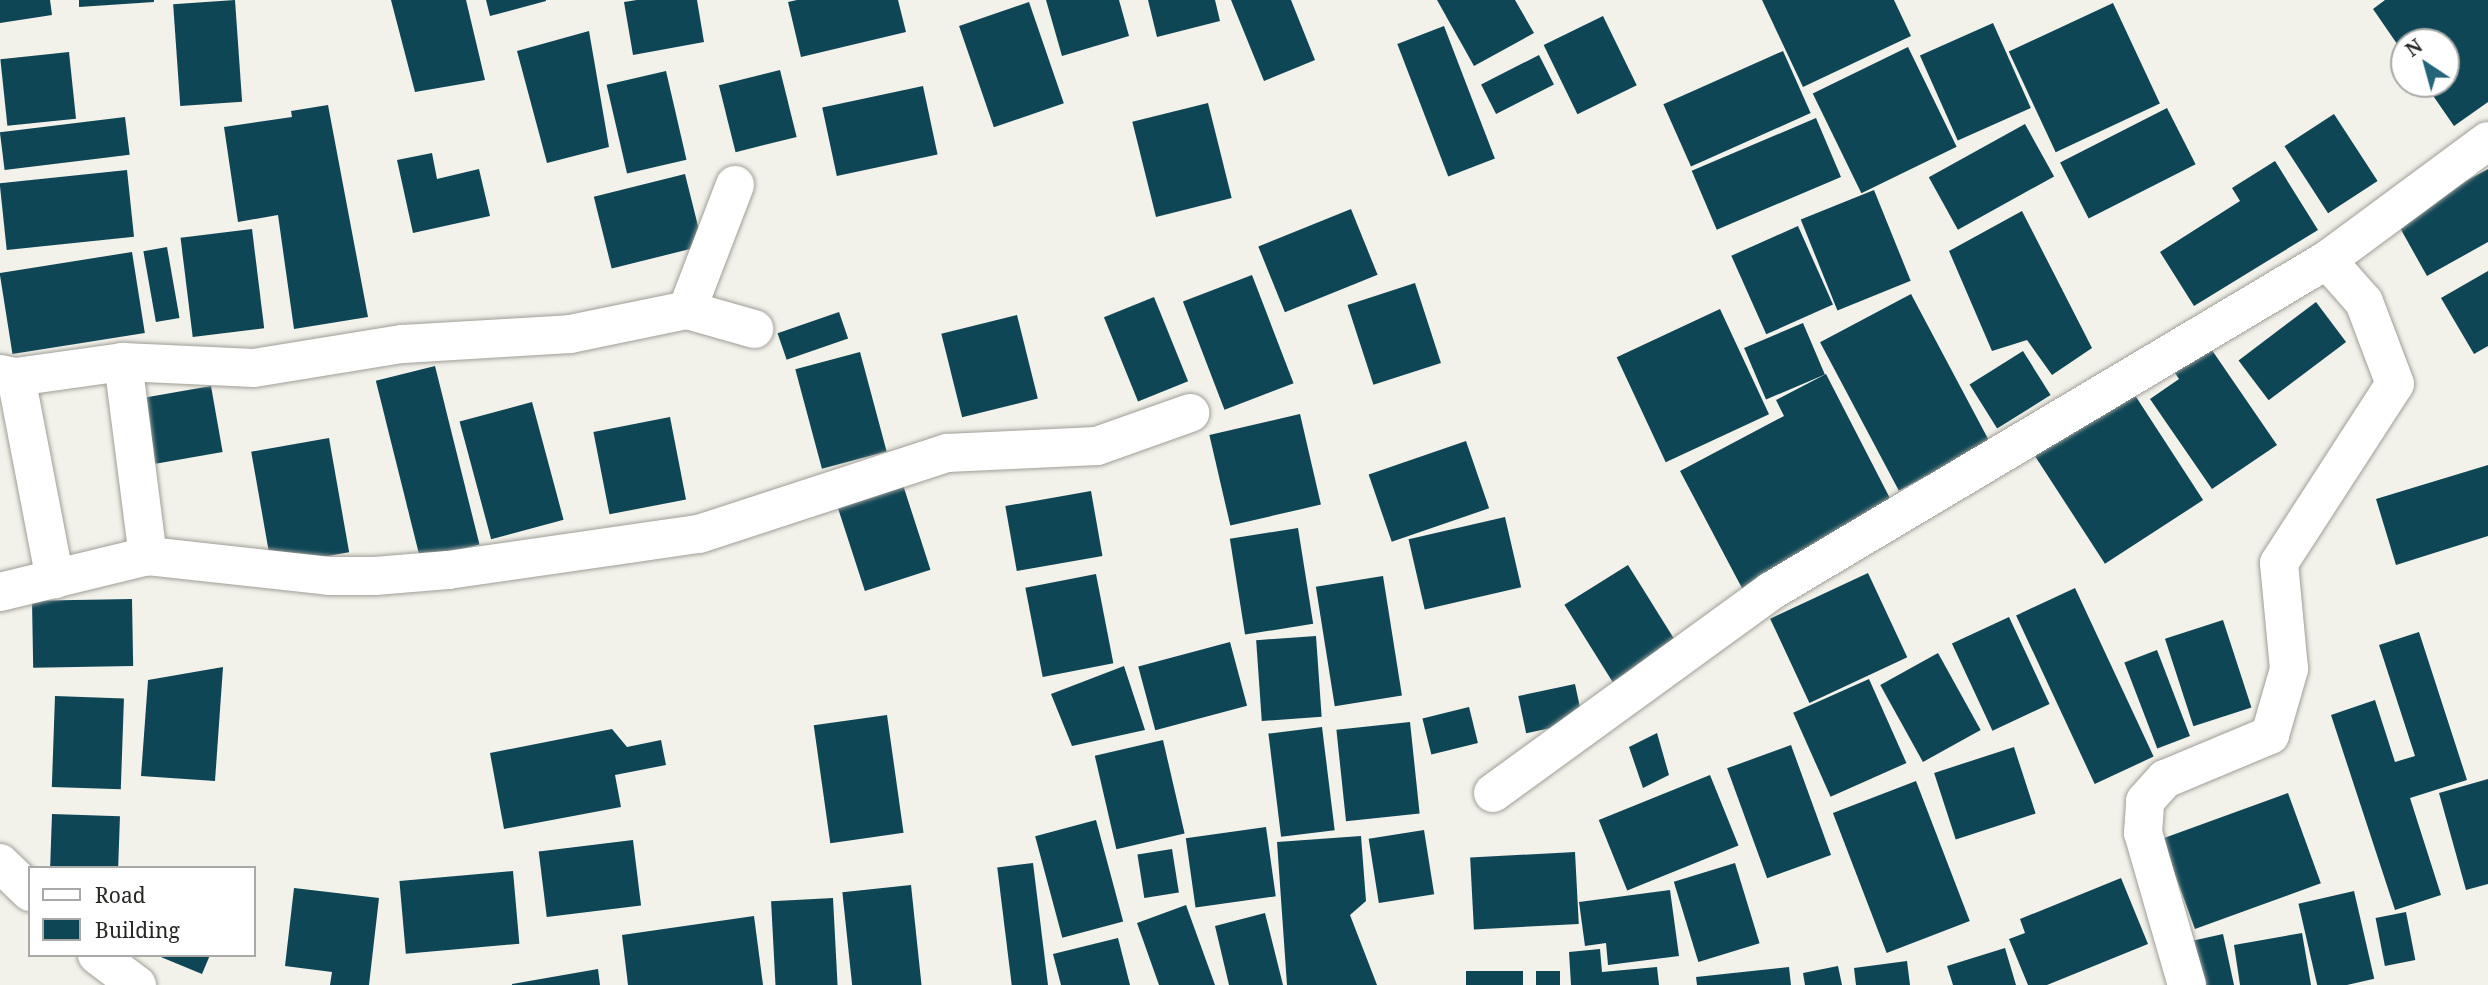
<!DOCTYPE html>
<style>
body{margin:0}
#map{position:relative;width:2488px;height:985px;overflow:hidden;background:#f3f2ea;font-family:"Noto Serif",serif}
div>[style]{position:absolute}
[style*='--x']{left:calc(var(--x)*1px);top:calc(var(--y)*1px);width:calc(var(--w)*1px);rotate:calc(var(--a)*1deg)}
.building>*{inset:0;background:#0e4656;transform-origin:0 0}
.roads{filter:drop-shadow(0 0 2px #9f9e97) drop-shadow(0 0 2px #9f9e97)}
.minor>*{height:38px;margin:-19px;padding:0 19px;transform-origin:19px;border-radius:19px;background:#fff}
.tertiary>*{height:38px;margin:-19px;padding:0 19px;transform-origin:19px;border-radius:19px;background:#fff}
span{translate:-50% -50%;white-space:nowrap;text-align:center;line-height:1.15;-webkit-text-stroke:7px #fff;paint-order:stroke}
.legend{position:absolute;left:28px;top:866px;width:228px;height:91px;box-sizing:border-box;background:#fff;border:2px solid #a9a9a7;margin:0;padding:9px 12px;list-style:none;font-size:21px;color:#282724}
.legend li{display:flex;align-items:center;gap:14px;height:35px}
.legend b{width:35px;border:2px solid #a9a9a7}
.north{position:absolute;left:2390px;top:28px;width:70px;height:70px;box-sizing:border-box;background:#fff;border:2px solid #a9a9a7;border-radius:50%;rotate:324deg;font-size:19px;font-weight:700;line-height:28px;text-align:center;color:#282724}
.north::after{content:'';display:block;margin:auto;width:24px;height:32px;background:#236579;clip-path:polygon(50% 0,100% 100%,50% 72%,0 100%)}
</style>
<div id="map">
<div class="building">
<i style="clip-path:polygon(0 0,50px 0,52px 15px,0 23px)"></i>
<i style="clip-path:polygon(79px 0,154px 0,154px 2px,79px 7px)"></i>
<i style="left:235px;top:0;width:102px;height:62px;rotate:86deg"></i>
<i style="clip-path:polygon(391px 0,466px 0,485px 80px,415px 92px)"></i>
<i style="clip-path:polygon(486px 0,546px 0,546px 1px,490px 16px)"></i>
<i style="clip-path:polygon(637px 0,697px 0,704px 42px,633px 55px,624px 2px)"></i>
<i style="clip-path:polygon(797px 0,898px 0,906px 32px,801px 57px,788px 2px)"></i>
<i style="clip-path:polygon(1046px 0,1119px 0,1129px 36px,1062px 56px)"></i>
<i style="clip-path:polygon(1148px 0,1215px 0,1220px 21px,1157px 37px)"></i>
<i style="clip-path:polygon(1231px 0,1291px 0,1315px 60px,1264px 81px)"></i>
<i style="clip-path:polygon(1437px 0,1515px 0,1534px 33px,1474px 66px)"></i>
<i style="clip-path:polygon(1762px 0,1894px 0,1911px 36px,1803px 87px)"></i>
<i style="clip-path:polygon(2385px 0,2488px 0,2488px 102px,2454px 126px,2425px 84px,2446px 84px,2446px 42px,2404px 42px,2404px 54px,2373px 9px)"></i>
<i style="left:1029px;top:2px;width:107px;height:74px;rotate:71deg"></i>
<i style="left:2113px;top:3px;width:111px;height:115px;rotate:65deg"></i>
<i style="left:1603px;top:16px;width:77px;height:66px;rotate:64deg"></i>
<i style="left:1993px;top:23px;width:93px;height:80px;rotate:66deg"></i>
<i style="left:1444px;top:26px;width:142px;height:50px;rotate:69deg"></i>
<i style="clip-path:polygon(589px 31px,609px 147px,547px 163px,517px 51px)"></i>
<i style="left:1908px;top:47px;width:111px;height:106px;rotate:64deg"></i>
<i style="left:1783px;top:51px;width:68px;height:131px;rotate:66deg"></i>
<i style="left:69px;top:52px;width:67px;height:69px;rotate:84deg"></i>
<i style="left:1539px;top:55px;width:33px;height:65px;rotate:63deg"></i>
<i style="left:780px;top:70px;width:69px;height:63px;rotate:76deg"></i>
<i style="left:666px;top:71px;width:91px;height:61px;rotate:77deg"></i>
<i style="left:923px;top:86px;width:70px;height:103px;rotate:78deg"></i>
<i style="left:1208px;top:103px;width:98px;height:78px;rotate:76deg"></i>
<i style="clip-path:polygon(328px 105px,368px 317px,294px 329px,278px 215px,238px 222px,224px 127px,292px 117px,291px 111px)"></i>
<i style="left:2167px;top:108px;width:63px;height:120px;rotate:63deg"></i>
<i style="left:2334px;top:114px;width:80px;height:59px;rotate:57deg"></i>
<i style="left:125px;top:117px;width:38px;height:126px;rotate:83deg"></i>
<i style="left:1816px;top:118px;width:64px;height:135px;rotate:67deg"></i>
<i style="left:2025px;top:124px;width:60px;height:110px;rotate:61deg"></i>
<i style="clip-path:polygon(432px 153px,437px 179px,479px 169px,490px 216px,413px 233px,397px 160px)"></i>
<i style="clip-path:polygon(2275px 161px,2318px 230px,2194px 306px,2160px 252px,2240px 201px,2232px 188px)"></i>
<i style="clip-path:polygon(2488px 169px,2488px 242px,2427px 276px,2395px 219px)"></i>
<i style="left:127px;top:170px;width:67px;height:128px;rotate:84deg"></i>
<i style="left:685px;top:174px;width:74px;height:94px;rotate:76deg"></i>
<i style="left:1874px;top:190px;width:98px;height:79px;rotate:68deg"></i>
<i style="left:1351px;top:209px;width:71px;height:100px;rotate:68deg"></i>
<i style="clip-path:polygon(2022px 211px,2092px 348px,2052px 375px,2027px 340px,1992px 351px,1949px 251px)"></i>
<i style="left:1798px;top:226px;width:86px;height:73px;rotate:66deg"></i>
<i style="left:252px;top:229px;width:100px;height:72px;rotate:83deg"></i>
<i style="left:167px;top:247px;width:72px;height:24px;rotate:80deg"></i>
<i style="left:132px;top:252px;width:82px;height:134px;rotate:81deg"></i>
<i style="clip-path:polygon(2488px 271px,2488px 346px,2474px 354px,2441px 298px)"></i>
<i style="left:1252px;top:275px;width:116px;height:74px;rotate:69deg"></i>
<i style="left:1415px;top:283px;width:84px;height:71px;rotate:72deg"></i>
<i style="left:1911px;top:294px;width:168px;height:103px;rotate:62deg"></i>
<i style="left:1154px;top:297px;width:91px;height:54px;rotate:68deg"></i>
<i style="left:2316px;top:302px;width:50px;height:97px;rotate:53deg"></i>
<i style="left:1720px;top:309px;width:116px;height:114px;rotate:65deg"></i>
<i style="left:839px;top:312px;width:28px;height:65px;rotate:71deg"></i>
<i style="left:1017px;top:315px;width:86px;height:78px;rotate:76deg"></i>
<i style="left:1803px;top:323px;width:56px;height:64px;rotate:67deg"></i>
<i style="clip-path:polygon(2205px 340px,2277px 445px,2212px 489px,2150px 399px,2179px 379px,2169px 364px)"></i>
<i style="left:2023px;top:351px;width:52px;height:63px;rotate:58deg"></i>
<i style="left:860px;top:352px;width:103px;height:67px;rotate:75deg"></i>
<i style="left:435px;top:366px;width:184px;height:61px;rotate:76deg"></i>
<i style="clip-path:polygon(1826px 374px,1896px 510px,1743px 590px,1680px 471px,1784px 416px,1776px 400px)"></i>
<i style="left:211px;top:386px;width:67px;height:71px;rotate:80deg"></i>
<i style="left:2129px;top:386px;width:136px;height:117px;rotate:57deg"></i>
<i style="left:532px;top:402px;width:122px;height:75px;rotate:75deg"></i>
<i style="left:1300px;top:414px;width:93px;height:93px;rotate:77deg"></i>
<i style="left:670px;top:417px;width:84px;height:78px;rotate:79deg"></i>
<i style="left:329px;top:438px;width:116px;height:79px;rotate:80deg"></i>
<i style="left:1466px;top:441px;width:71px;height:103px;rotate:71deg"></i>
<i style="clip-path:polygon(2488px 465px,2488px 536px,2396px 565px,2376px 499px)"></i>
<i style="left:903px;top:485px;width:89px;height:69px;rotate:72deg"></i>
<i style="left:1091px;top:491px;width:66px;height:87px;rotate:80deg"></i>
<i style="left:1505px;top:517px;width:72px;height:99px;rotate:77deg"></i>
<i style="left:1298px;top:528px;width:97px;height:69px;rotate:81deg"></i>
<i style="left:1628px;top:565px;width:91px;height:75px;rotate:58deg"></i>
<i style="left:1868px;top:573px;width:93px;height:108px;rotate:65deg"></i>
<i style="left:1096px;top:574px;width:91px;height:72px;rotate:79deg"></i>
<i style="left:1383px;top:576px;width:121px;height:68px;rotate:81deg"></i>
<i style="left:2075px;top:588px;width:186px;height:65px;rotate:65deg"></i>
<i style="left:132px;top:599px;width:67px;height:100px;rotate:89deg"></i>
<i style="left:2009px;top:617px;width:96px;height:63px;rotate:65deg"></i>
<i style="left:2223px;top:620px;width:92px;height:61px;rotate:72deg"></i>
<i style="clip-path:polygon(2419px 632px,2467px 780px,2410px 798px,2441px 895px,2395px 910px,2331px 715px,2375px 700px,2395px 762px,2415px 756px,2379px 645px)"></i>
<i style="left:1316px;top:636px;width:81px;height:60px;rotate:86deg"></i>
<i style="left:1230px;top:642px;width:66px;height:95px;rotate:75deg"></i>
<i style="left:2157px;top:650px;width:92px;height:35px;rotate:69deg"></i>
<i style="left:1938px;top:653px;width:88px;height:66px;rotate:61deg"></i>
<i style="clip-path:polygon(1124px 666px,1145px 730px,1072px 746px,1051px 694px)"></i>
<i style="clip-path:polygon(223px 667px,215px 781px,141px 776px,148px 680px)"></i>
<i style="left:1869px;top:679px;width:92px;height:83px;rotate:66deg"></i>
<i style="left:1575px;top:684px;width:38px;height:58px;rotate:78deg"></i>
<i style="left:55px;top:696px;width:69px;height:91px;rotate:2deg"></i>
<i style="left:1469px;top:707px;width:37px;height:48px;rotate:76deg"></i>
<i style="left:887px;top:715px;width:119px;height:74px;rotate:82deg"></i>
<i style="left:1410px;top:722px;width:92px;height:74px;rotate:84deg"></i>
<i style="left:1322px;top:727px;width:104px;height:54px;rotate:83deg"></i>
<i style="clip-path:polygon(612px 729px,627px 747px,661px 740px,666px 765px,615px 775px,621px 807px,504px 829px,490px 753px)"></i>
<i style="clip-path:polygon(1657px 733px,1669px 775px,1643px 788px,1629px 747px)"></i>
<i style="left:1163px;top:740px;width:96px;height:70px;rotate:77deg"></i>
<i style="left:1791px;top:745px;width:117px;height:68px;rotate:70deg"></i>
<i style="left:2014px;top:747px;width:70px;height:84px;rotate:72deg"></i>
<i style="left:1710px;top:775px;width:76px;height:120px;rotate:68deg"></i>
<i style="clip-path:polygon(2488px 779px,2488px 884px,2466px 890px,2439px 793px)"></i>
<i style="left:1916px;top:781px;width:150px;height:89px;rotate:69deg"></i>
<i style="left:2288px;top:793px;width:96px;height:134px;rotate:70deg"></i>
<i style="left:52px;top:814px;width:68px;height:54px;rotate:2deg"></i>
<i style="left:1096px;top:820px;width:105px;height:63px;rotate:75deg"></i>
<i style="left:1266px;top:827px;width:70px;height:81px;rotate:82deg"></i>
<i style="left:1424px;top:830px;width:65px;height:56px;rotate:81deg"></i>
<i style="clip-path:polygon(1361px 836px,1366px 901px,1350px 915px,1377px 985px,1287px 985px,1277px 842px)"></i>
<i style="left:633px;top:840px;width:66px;height:95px;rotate:83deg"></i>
<i style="left:1172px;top:849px;width:44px;height:35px;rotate:81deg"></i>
<i style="left:1575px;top:852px;width:72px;height:105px;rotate:87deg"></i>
<i style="left:1033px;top:863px;width:123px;height:36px;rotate:83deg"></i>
<i style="left:1735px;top:863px;width:84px;height:64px;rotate:73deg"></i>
<i style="left:513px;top:871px;width:73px;height:114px;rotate:85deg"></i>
<i style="clip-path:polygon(2121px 878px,2148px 944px,2047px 985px,2028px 985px,2009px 939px,2025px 933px,2020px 919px)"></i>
<i style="left:911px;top:885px;width:101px;height:69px;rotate:84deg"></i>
<i style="clip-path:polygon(294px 888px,379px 898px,369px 985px,330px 985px,332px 972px,285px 966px)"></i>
<i style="clip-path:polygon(1670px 890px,1679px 956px,1608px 965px,1606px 943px,1585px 946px,1579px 902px)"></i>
<i style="left:2354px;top:891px;width:90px;height:57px;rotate:77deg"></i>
<i style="left:833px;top:898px;width:87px;height:62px;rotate:87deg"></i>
<i style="clip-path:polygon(1186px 905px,1215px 985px,1159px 985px,1137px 923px)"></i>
<i style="left:2406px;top:912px;width:49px;height:31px;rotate:79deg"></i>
<i style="clip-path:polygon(1265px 913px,1283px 985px,1229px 985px,1215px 926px)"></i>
<i style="clip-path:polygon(754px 916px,763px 985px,628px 985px,622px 935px)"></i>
<i style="clip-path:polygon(2302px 933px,2311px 985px,2240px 985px,2234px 945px)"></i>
<i style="clip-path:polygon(2223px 934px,2234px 985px,2197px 985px,2187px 942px)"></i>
<i style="clip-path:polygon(1118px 938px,1130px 985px,1061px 985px,1053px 954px)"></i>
<i style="clip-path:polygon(2005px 948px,2016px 985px,1953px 985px,1947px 966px)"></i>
<i style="clip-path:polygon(1600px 949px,1602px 972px,1657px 967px,1659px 985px,1571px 985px,1569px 952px)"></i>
<i style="clip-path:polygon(156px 955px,210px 955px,202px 974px)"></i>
<i style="clip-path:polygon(1907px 961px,1910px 985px,1856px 985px,1854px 968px)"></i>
<i style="clip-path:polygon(1838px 966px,1842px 985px,1805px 985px,1803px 973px)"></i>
<i style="clip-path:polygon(1789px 967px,1791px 985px,1697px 985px,1696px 977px)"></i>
<i style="clip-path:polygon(598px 969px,600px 985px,512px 985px,512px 984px)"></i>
<i style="left:1523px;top:971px;width:14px;height:57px;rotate:90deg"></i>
<i style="left:1536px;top:971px;width:24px;height:14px"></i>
</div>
<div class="roads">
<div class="minor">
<i style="--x:687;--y:310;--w:70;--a:15.8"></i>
<i style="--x:123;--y:362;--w:196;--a:82.7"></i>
<i style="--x:0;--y:374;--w:16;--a:11"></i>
<i style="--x:16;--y:377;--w:206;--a:79.1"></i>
<i style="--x:16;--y:377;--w:108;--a:-8"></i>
<i style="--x:123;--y:362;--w:131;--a:2.6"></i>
<i style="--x:254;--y:368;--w:151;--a:-9.2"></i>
<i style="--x:403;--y:344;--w:167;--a:-3.4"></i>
<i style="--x:570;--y:334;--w:119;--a:-11.6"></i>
<i style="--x:687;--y:310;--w:134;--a:-69"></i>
<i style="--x:0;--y:592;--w:152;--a:-13.7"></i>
<i style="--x:148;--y:556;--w:182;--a:6.3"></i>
<i style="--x:329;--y:576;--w:46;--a:0"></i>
<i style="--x:375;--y:576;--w:73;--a:-4.7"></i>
<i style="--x:448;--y:570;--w:254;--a:-8.2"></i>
<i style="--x:699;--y:534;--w:261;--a:-18.1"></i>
<i style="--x:947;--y:453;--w:150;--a:-2.7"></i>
<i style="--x:1097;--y:446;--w:99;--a:-19.5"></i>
<i style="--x:1493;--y:793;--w:344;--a:-36"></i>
<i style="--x:1771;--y:591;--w:647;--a:-30.77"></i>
<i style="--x:2327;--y:260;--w:200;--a:-36.5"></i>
<i style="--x:2187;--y:985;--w:158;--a:-106.1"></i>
<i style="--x:2143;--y:833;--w:32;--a:-86"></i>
<i style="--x:2145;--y:801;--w:30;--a:-48"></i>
<i style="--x:2165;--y:779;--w:114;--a:-22.7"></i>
<i style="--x:2270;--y:735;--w:69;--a:-73.9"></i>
<i style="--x:2289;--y:669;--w:106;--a:-95.4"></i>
<i style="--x:2279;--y:563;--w:213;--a:-57.1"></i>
<i style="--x:2395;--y:384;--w:88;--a:-110.7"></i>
<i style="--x:2364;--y:302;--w:56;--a:-131.4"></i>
</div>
<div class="tertiary">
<i style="--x:0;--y:863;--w:42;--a:44"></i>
<i style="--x:97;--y:955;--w:50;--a:36.9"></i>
</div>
</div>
<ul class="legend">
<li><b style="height:9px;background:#fff"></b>Road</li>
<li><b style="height:19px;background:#0e4656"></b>Building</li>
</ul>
<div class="north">N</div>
</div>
